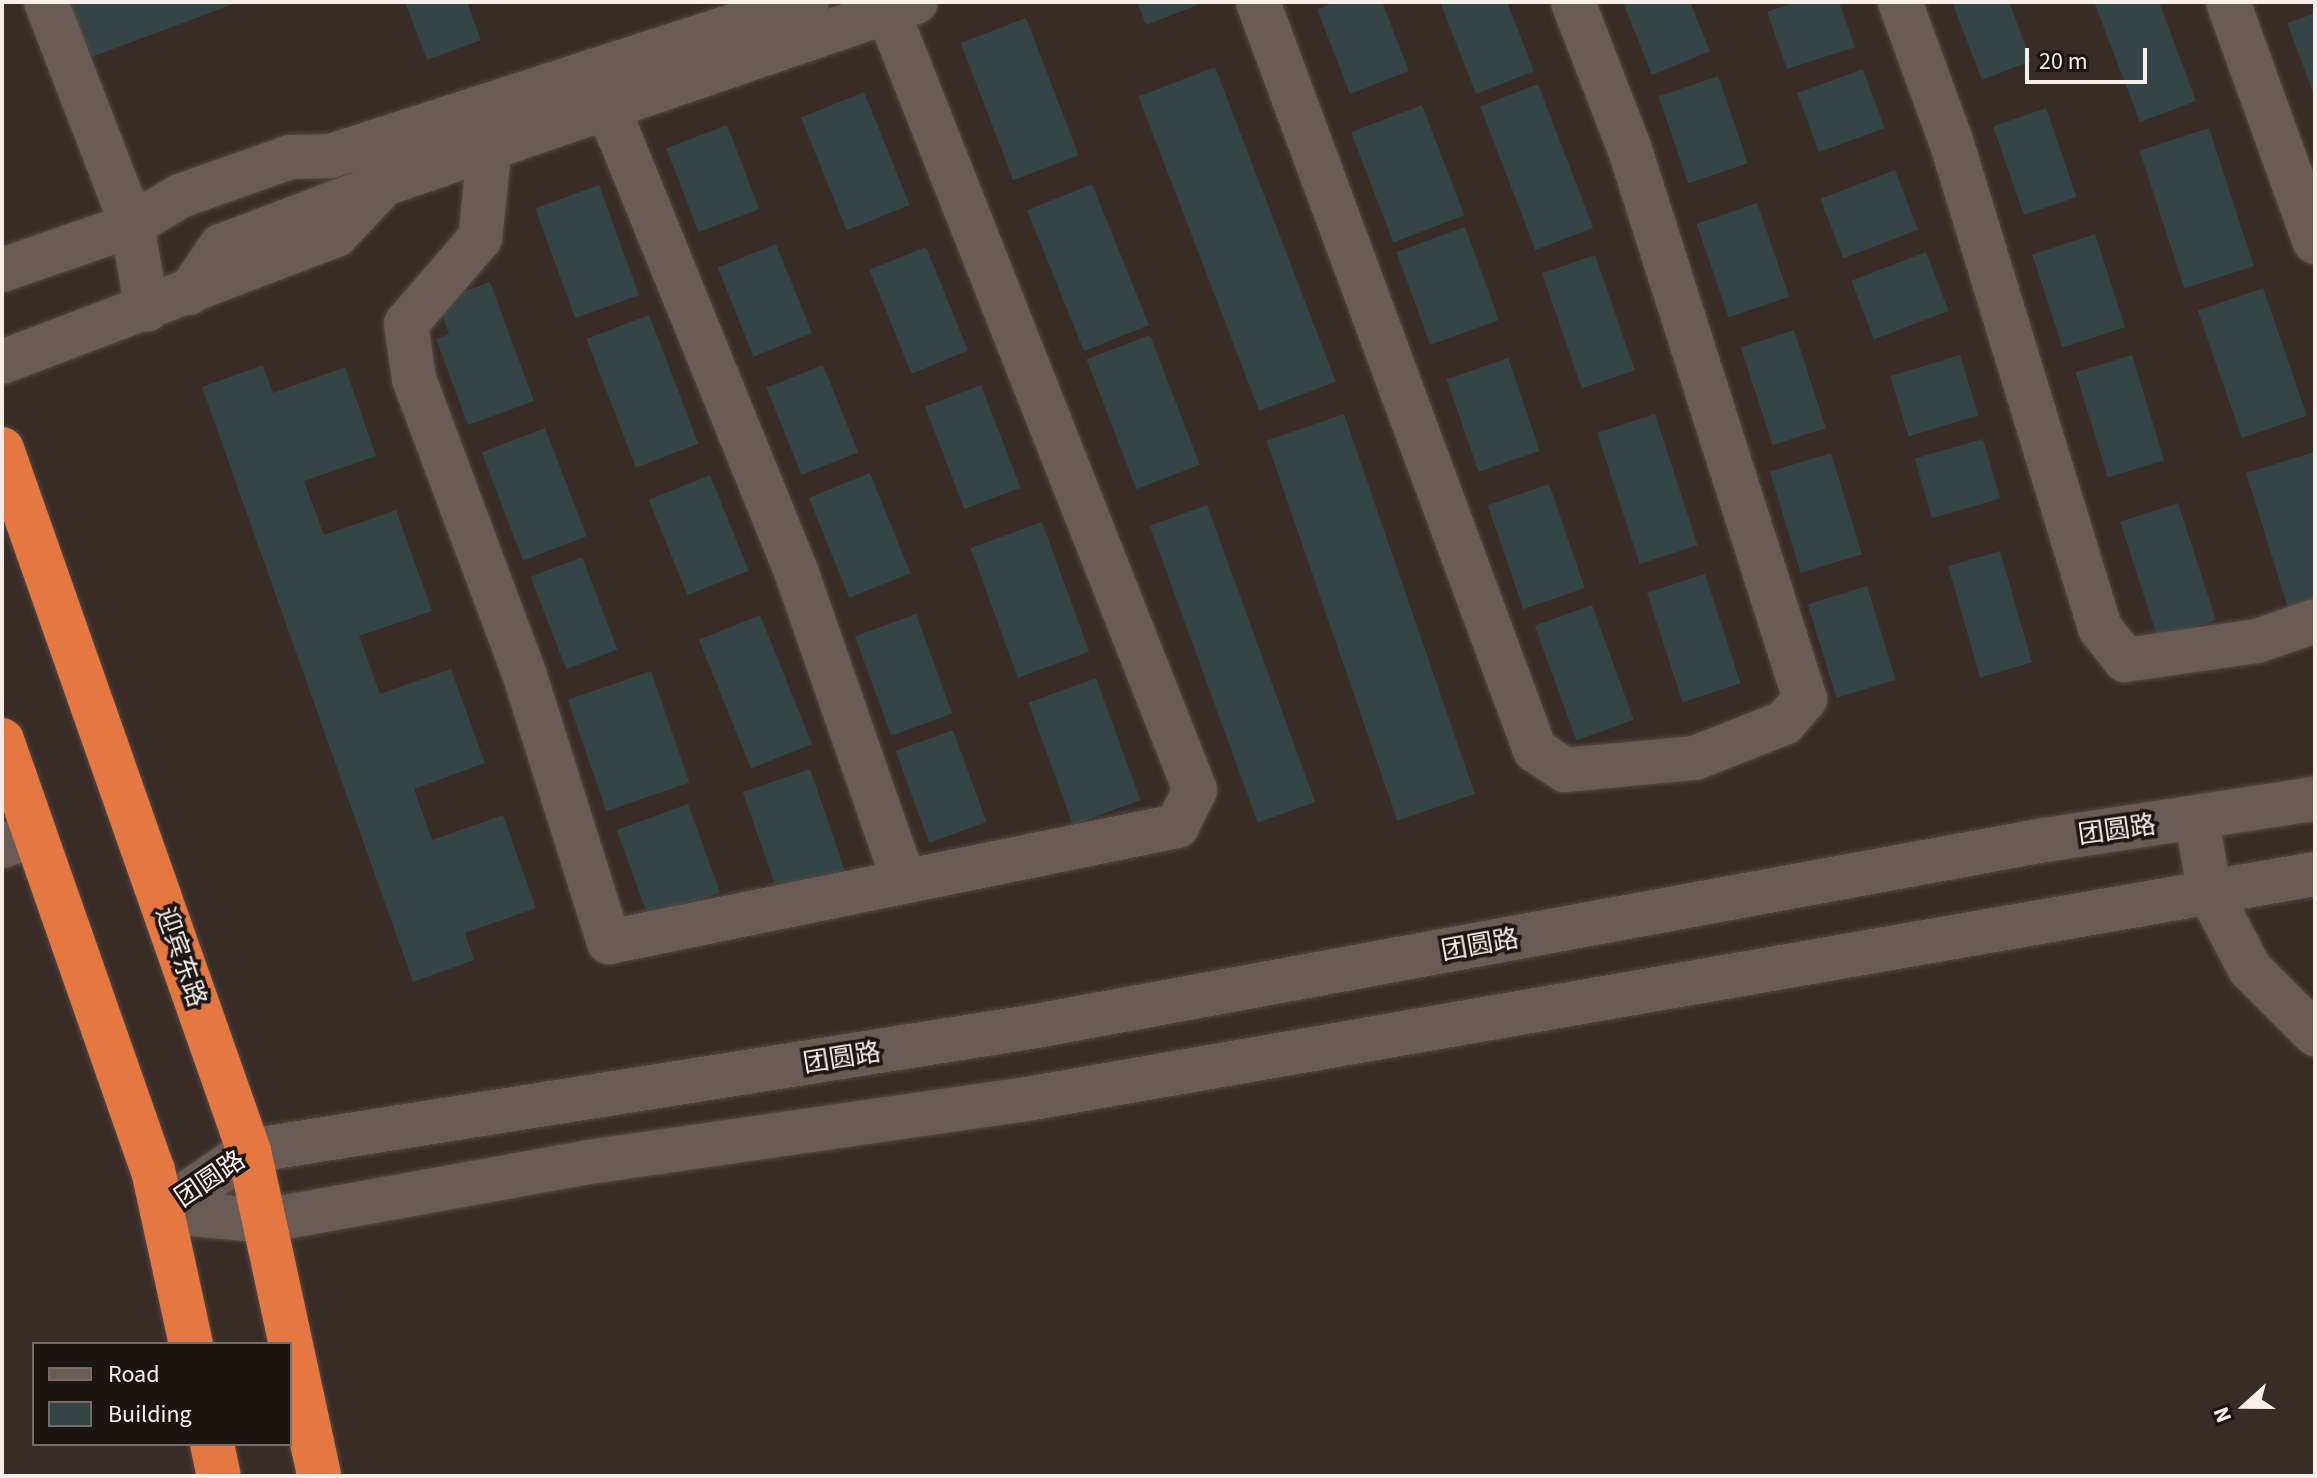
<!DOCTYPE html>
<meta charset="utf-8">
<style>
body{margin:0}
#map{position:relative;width:2317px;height:1478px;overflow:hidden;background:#392c26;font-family:"Source Sans 3","Noto Sans SC",sans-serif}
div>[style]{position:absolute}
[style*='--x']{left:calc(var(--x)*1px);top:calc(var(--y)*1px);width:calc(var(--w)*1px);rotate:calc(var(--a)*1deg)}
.building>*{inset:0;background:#334544;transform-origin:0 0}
.roads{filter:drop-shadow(0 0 2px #544944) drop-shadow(0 0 2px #544944)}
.street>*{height:44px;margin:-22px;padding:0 22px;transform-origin:22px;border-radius:22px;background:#6a5b54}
.secondary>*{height:44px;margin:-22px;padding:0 22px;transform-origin:22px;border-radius:22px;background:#6a5b54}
.highway>*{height:44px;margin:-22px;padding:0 22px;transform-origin:22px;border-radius:22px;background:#e57841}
span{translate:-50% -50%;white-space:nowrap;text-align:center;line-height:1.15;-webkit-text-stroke:7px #1c1613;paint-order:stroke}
.street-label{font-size:26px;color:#f8efeb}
.frame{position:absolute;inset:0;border:4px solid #f8efeb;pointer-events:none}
.legend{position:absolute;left:32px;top:1342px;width:260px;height:104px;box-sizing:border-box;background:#1c1613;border:2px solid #746d69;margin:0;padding:10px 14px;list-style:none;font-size:24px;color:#f8efeb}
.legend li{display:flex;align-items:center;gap:16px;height:40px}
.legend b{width:40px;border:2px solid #746d69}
.north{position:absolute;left:2205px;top:1366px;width:80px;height:80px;-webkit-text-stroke:6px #1c1613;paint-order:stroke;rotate:249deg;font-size:22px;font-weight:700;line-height:32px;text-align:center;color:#f8efeb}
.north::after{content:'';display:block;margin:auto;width:28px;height:36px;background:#f8efeb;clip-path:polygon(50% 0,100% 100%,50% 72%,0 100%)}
.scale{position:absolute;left:2025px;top:48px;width:122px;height:36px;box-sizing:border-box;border:4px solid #f8efeb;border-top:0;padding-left:10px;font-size:24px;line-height:28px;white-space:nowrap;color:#f8efeb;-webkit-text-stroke:6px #1c1613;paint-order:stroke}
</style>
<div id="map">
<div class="building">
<i style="clip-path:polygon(65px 2px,239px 2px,86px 59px)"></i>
<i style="clip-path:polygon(405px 2px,467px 2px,481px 40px,427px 60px)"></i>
<i style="clip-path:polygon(1137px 2px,1205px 2px,1146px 25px)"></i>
<i style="clip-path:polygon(1336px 2px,1382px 2px,1409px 71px,1350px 94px,1317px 9px)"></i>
<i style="clip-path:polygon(1440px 2px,1507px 2px,1534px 71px,1476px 94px)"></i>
<i style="clip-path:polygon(1623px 2px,1690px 2px,1710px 51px,1652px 75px)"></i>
<i style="clip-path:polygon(1795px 2px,1839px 2px,1855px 47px,1787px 69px,1767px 12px)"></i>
<i style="clip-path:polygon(1952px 2px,2009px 2px,2031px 61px,1982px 80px)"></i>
<i style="clip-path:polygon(2094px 2px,2159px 2px,2196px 101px,2140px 122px)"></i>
<i style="clip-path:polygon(2315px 13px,2315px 97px,2287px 23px)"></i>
<i style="left:1026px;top:18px;width:147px;height:70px;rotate:69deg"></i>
<i style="left:1215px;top:67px;width:337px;height:82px;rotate:69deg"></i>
<i style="left:1863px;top:69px;width:63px;height:70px;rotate:70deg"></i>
<i style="left:1718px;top:76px;width:92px;height:63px;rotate:71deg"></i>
<i style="left:1538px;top:84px;width:154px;height:62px;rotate:69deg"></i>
<i style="left:864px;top:92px;width:122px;height:68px;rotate:68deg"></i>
<i style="left:1422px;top:105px;width:118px;height:76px;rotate:69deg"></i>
<i style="left:2046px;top:108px;width:94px;height:56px;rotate:71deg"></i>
<i style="left:727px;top:125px;width:90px;height:65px;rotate:69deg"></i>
<i style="left:2209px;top:128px;width:145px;height:73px;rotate:72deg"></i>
<i style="left:1895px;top:170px;width:64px;height:80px;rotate:69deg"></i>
<i style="left:1092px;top:184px;width:152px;height:70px;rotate:68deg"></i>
<i style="left:599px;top:185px;width:117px;height:68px;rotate:70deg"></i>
<i style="left:1757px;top:203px;width:99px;height:64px;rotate:71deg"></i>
<i style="left:1465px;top:227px;width:99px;height:73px;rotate:70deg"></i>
<i style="left:2095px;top:234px;width:98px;height:66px;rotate:72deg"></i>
<i style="left:776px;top:244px;width:96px;height:63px;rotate:68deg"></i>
<i style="left:926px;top:247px;width:112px;height:61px;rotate:68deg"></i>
<i style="left:1926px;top:252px;width:63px;height:80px;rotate:69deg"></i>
<i style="left:1595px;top:255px;width:122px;height:56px;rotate:71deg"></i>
<i style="clip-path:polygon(490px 282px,534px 401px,468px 425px,436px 339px,449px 334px,438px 301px)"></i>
<i style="left:2263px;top:288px;width:135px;height:69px;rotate:71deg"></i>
<i style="left:649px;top:315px;width:138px;height:67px;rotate:69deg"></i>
<i style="left:1794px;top:330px;width:103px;height:56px;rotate:72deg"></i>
<i style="left:1150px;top:335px;width:139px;height:68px;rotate:69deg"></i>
<i style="left:1960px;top:355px;width:63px;height:73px;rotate:73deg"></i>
<i style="left:2132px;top:355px;width:110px;height:59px;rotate:73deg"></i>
<i style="left:1508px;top:358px;width:98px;height:65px;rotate:71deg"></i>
<i style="clip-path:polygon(263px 365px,273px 393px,345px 367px,376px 456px,304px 481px,324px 535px,396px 510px,432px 611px,359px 636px,380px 694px,451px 669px,485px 763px,414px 789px,432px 840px,503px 815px,536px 908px,465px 933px,474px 960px,413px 982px,202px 387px)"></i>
<i style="left:823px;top:365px;width:94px;height:61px;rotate:68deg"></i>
<i style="left:981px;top:385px;width:110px;height:60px;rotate:69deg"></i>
<i style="left:1344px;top:414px;width:402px;height:82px;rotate:71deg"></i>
<i style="left:1655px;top:414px;width:138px;height:61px;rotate:72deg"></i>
<i style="left:545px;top:428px;width:116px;height:68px;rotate:69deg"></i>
<i style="left:1983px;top:439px;width:62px;height:71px;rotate:74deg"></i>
<i style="clip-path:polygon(2315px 452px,2315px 599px,2288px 608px,2246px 473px)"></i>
<i style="left:1831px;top:453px;width:106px;height:64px;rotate:73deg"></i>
<i style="left:870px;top:473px;width:108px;height:66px;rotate:68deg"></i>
<i style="left:710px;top:475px;width:103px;height:66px;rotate:68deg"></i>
<i style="left:1549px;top:484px;width:110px;height:65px;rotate:71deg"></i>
<i style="left:2178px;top:503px;width:123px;height:61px;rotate:72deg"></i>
<i style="left:1207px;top:505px;width:316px;height:61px;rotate:70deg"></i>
<i style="left:1042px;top:522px;width:138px;height:76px;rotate:70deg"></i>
<i style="left:2000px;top:551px;width:116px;height:54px;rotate:74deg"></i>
<i style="left:582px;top:557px;width:99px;height:55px;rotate:69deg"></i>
<i style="left:1705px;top:574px;width:115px;height:61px;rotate:72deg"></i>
<i style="left:1867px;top:586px;width:98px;height:62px;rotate:73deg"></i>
<i style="left:1592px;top:605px;width:122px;height:61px;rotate:70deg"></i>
<i style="left:916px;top:614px;width:106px;height:65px;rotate:70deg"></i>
<i style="left:760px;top:615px;width:139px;height:66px;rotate:68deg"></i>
<i style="left:651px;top:671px;width:118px;height:88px;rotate:71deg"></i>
<i style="left:1096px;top:678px;width:130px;height:72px;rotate:70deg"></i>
<i style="left:953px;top:730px;width:98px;height:61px;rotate:70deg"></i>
<i style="left:810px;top:769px;width:118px;height:71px;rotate:71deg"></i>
<i style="left:688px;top:804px;width:94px;height:76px;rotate:70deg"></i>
</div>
<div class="roads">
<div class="street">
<i style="--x:46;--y:2;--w:239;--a:68.9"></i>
<i style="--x:132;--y:225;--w:86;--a:80"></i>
<i style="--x:1258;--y:2;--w:798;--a:69.68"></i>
<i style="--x:1535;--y:750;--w:36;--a:34"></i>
<i style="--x:1565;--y:770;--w:131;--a:-5.3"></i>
<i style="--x:1695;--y:758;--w:96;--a:-21.5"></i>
<i style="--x:1784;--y:723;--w:32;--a:-49"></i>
<i style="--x:1805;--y:699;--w:576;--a:-107.68"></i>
<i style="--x:1630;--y:150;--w:159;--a:-111.1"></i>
<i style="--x:1900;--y:2;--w:148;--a:69.9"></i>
<i style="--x:1951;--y:141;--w:509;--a:72.99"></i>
<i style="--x:2100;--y:628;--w:41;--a:52"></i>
<i style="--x:2125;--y:660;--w:133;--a:-8.2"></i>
<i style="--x:2257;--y:641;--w:61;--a:-19"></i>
<i style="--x:2228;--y:2;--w:255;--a:70.1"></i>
<i style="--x:593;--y:71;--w:540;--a:67.9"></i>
<i style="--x:796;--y:571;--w:329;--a:70.8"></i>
<i style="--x:477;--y:109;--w:38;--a:70"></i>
<i style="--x:490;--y:145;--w:94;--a:96.1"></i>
<i style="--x:480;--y:238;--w:113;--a:130.7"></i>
<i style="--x:406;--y:324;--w:56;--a:81.7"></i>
<i style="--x:414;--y:379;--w:317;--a:69.5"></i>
<i style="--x:525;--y:676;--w:279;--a:72.5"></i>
<i style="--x:609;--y:942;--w:580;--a:-11.54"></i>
<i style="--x:1177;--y:826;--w:40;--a:-63.4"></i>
<i style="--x:1195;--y:790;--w:847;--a:-111.54"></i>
<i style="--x:2;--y:270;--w:138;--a:-19.1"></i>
<i style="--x:132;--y:225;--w:56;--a:-31.1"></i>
<i style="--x:180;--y:196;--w:117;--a:-19.5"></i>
<i style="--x:290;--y:157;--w:41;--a:-1.4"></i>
<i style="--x:331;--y:156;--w:500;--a:-17.93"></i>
<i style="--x:189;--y:293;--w:57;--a:-55.8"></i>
<i style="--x:221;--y:246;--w:164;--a:-20.8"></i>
<i style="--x:2;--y:362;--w:357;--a:-20.8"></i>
<i style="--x:336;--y:235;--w:70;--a:-46.7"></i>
<i style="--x:384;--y:184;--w:562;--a:-18.89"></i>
<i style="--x:2197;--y:819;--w:73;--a:80.5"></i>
<i style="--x:2209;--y:891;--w:88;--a:62.3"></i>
<i style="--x:2250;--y:969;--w:92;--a:45"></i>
<i style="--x:2;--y:846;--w:35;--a:-20"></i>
</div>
<div class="secondary">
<i style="--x:162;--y:1211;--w:106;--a:-34.6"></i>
<i style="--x:249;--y:1151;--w:797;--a:-9.02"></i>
<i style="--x:1036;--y:1026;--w:1020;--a:-10.45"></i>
<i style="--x:2039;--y:841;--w:279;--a:-8.7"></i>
<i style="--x:162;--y:1211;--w:102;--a:5.6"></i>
<i style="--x:264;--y:1221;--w:330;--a:-10.3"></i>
<i style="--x:589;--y:1162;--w:436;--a:-8.2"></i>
<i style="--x:1021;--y:1100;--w:1314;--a:-9.91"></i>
</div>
<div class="highway">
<i style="--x:2;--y:449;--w:744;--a:70.62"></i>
<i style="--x:249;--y:1151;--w:332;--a:77.8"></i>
<i style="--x:2;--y:740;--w:456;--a:70.7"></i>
<i style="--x:153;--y:1170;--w:178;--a:77.7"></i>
<i style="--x:212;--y:1444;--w:33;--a:78"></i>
</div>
</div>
<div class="street-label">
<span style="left:2117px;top:830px;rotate:-8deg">团圆路</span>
<span style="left:1480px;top:945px;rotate:-10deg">团圆路</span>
<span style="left:181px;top:957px;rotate:71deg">迎宾东路</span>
<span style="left:842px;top:1058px;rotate:-9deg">团圆路</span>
<span style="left:210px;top:1179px;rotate:-34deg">团圆路</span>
</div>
<div class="frame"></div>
<ul class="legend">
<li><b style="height:10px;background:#6a5b54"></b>Road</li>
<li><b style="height:22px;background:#334544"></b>Building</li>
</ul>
<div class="north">N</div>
<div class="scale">20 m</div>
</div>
